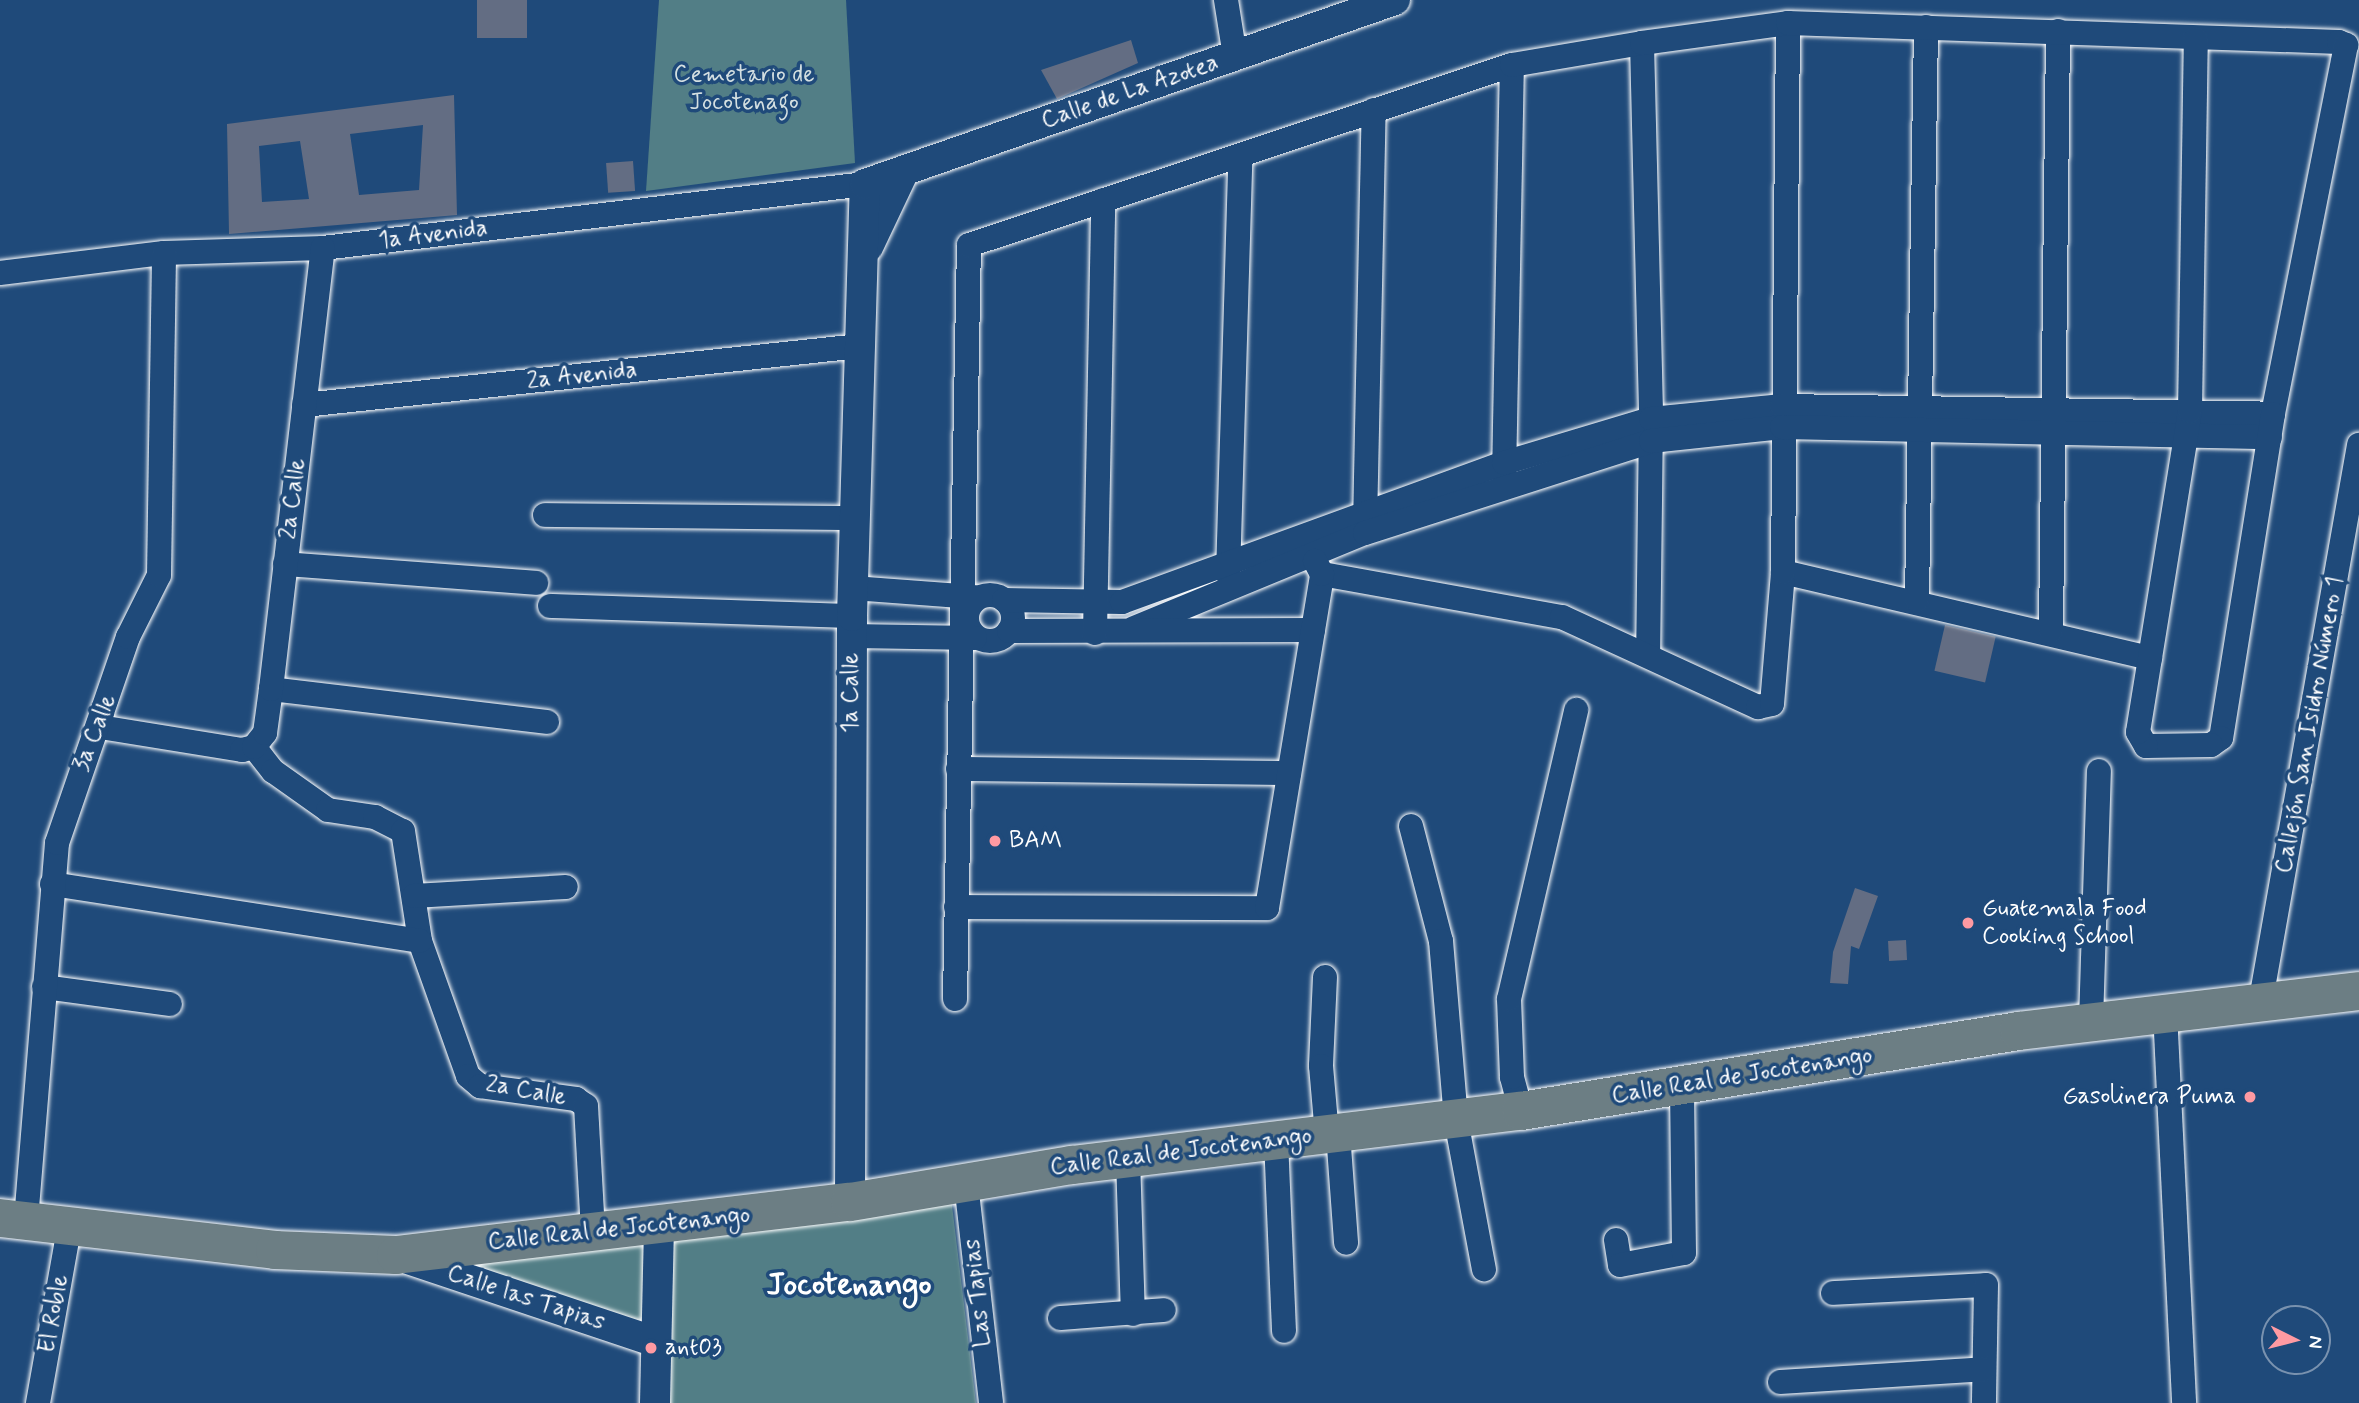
<!DOCTYPE html>
<meta charset="utf-8">
<style>
body{margin:0}
#map{position:relative;width:2359px;height:1403px;overflow:hidden;background:#1f4a7a;font-family:Mynerve,sans-serif}
div>[style]{position:absolute}
[style*='--x']{left:calc(var(--x)*1px);top:calc(var(--y)*1px);width:calc(var(--w)*1px);rotate:calc(var(--a)*1deg)}
.green>*{inset:0;background:#527e86}
.water>*{inset:0;background:#42789f}
.round{border-radius:50%}
.building>*{inset:0;background:#636d83;transform-origin:0 0}
.roads{filter:drop-shadow(0 0 2px #fff) drop-shadow(0 0 2px #fff)}
.minor>*{height:24px;margin:-12px;padding:0 12px;transform-origin:12px;border-radius:12px;background:#1f4a7a}
.minor>.ring{margin:-12px;padding:0;box-sizing:content-box;background:none;border:24px solid #1f4a7a;border-radius:50%}
.tertiary>*{height:30px;margin:-15px;padding:0 15px;transform-origin:15px;border-radius:15px;background:#1f4a7a}
.primary>*{height:38px;margin:-19px;padding:0 19px;transform-origin:19px;border-radius:19px;background:#6c7e84}
.dots>*{width:19px;height:19px;translate:-50% -50%;box-sizing:border-box;border:4px solid #1f4a7a;border-radius:50%}
span{translate:-50% -50%;white-space:nowrap;text-align:center;line-height:1.15;-webkit-text-stroke:7px #1f4a7a;paint-order:stroke}
.park-label{font-size:24px;color:#d4dfe1}
.street-label{font-size:24px;color:#fff}
.poi-label{font-size:24px;color:#fff}
.left{translate:0 -50%;text-align:left}
.right{translate:-100% -50%;text-align:right}
.district-label{font-size:32px;color:#fff;font-weight:700}
.north{position:absolute;left:2261px;top:1305px;width:70px;height:70px;box-sizing:border-box;background:#1f4a7a;border:2px solid #7992af;border-radius:50%;rotate:96deg;font-size:19px;font-weight:700;line-height:28px;text-align:center;color:#fff}
.north::after{content:'';display:block;margin:auto;width:24px;height:32px;background:#ff9aa2;clip-path:polygon(50% 0,100% 100%,50% 72%,0 100%)}
</style>
<div id="map">
<div class="green">
<i style="clip-path:polygon(659px 0,846px 0,855px 163px,646px 191px)"></i>
<i style="clip-path:polygon(951px 1197px,976px 1403px,667px 1403px,670px 1238px)"></i>
<i style="clip-path:polygon(649px 1237px,647px 1332px,420px 1257px)"></i>
</div>
<div class="water">
<i class="round" style="left:777px;top:1280px;width:20px;height:20px"></i>
</div>
<div class="building">
<i style="left:477px;top:0;width:50px;height:38px"></i>
<i style="clip-path:polygon(1131px 40px,1138px 63px,1057px 99px,1041px 70px)"></i>
<i style="clip-path:polygon(evenodd,454px 95px,457px 215px,229px 234px,227px 124px,454px 95px,423px 125px,419px 190px,359px 195px,350px 134px,423px 125px,454px 95px,300px 141px,309px 199px,262px 202px,259px 146px,300px 141px)"></i>
<i style="left:633px;top:161px;width:30px;height:27px;rotate:86deg"></i>
<i style="left:1945px;top:625px;width:52px;height:47px;rotate:13deg"></i>
<i style="clip-path:polygon(1855px 888px,1878px 896px,1859px 949px,1851px 946px,1848px 984px,1830px 983px,1833px 952px)"></i>
<i style="left:1906px;top:940px;width:20px;height:18px;rotate:87deg"></i>
</div>
<div class="roads">
<div class="minor">
<i style="--x:1226;--y:0;--w:57;--a:80.9"></i>
<i style="--x:1642;--y:43;--w:376;--a:88.6"></i>
<i style="--x:1651;--y:419;--w:233;--a:90.7"></i>
<i style="--x:0;--y:273;--w:165;--a:-7"></i>
<i style="--x:164;--y:253;--w:159;--a:-1.8"></i>
<i style="--x:323;--y:248;--w:546;--a:-6.73"></i>
<i style="--x:304;--y:405;--w:559;--a:-6.06"></i>
<i style="--x:1504;--y:477;--w:412;--a:-88.9"></i>
<i style="--x:545;--y:515;--w:310;--a:0.6"></i>
<i style="--x:1365;--y:525;--w:415;--a:-88.8"></i>
<i style="--x:285;--y:564;--w:252;--a:4.3"></i>
<i style="--x:1783;--y:572;--w:377;--a:13.2"></i>
<i style="--x:1322;--y:574;--w:244;--a:10.2"></i>
<i style="--x:1562;--y:617;--w:216;--a:24.7"></i>
<i style="--x:1758;--y:707;--w:14;--a:-12"></i>
<i style="--x:1772;--y:704;--w:132;--a:-85.2"></i>
<i style="--x:1783;--y:572;--w:549;--a:-89.48"></i>
<i style="--x:1228;--y:575;--w:415;--a:-88.3"></i>
<i style="--x:853;--y:588;--w:121;--a:4.3"></i>
<i class="ring" style="left:967px;top:595px;width:22px;height:22px"></i>
<i style="--x:1004;--y:600;--w:118;--a:1"></i>
<i style="--x:1122;--y:602;--w:407;--a:-20"></i>
<i style="--x:1504;--y:463;--w:153;--a:-16.7"></i>
<i style="--x:1651;--y:419;--w:132;--a:-5.7"></i>
<i style="--x:1782;--y:406;--w:491;--a:0.9"></i>
<i style="--x:1917;--y:600;--w:573;--a:-89.1"></i>
<i style="--x:550;--y:606;--w:302;--a:1.9"></i>
<i style="--x:1134;--y:628;--w:250;--a:-22.4"></i>
<i style="--x:1365;--y:533;--w:300;--a:-17.8"></i>
<i style="--x:1651;--y:441;--w:132;--a:-6.1"></i>
<i style="--x:1782;--y:427;--w:488;--a:1.2"></i>
<i style="--x:1009;--y:631;--w:304;--a:-0.2"></i>
<i style="--x:2051;--y:631;--w:600;--a:-89.33"></i>
<i style="--x:1095;--y:633;--w:433;--a:-88.9"></i>
<i style="--x:852;--y:636;--w:123;--a:0.9"></i>
<i style="--x:271;--y:689;--w:278;--a:6.8"></i>
<i style="--x:100;--y:727;--w:144;--a:9.2"></i>
<i style="--x:242;--y:750;--w:12;--a:-14"></i>
<i style="--x:254;--y:747;--w:31;--a:52"></i>
<i style="--x:273;--y:771;--w:67;--a:35.3"></i>
<i style="--x:328;--y:810;--w:48;--a:8.5"></i>
<i style="--x:375;--y:817;--w:31;--a:27"></i>
<i style="--x:403;--y:831;--w:111;--a:81.2"></i>
<i style="--x:420;--y:941;--w:143;--a:70.4"></i>
<i style="--x:468;--y:1076;--w:16;--a:40"></i>
<i style="--x:480;--y:1086;--w:97;--a:7.7"></i>
<i style="--x:576;--y:1099;--w:12;--a:35"></i>
<i style="--x:586;--y:1106;--w:125;--a:86.8"></i>
<i style="--x:254;--y:747;--w:18;--a:-52"></i>
<i style="--x:265;--y:733;--w:44;--a:-82.2"></i>
<i style="--x:271;--y:689;--w:444;--a:-83.3"></i>
<i style="--x:958;--y:769;--w:331;--a:0.7"></i>
<i style="--x:1411;--y:826;--w:119;--a:75.4"></i>
<i style="--x:1441;--y:941;--w:180;--a:85.2"></i>
<i style="--x:1456;--y:1120;--w:152;--a:79.4"></i>
<i style="--x:52;--y:884;--w:372;--a:8.8"></i>
<i style="--x:414;--y:896;--w:152;--a:-3.4"></i>
<i style="--x:956;--y:907;--w:311;--a:0.2"></i>
<i style="--x:1267;--y:908;--w:338;--a:-80.6"></i>
<i style="--x:1322;--y:574;--w:15;--a:-118"></i>
<i style="--x:1325;--y:977;--w:89;--a:92.6"></i>
<i style="--x:1321;--y:1066;--w:68;--a:85"></i>
<i style="--x:44;--y:987;--w:127;--a:7.7"></i>
<i style="--x:955;--y:999;--w:754;--a:-88.94"></i>
<i style="--x:969;--y:245;--w:572;--a:-18.34"></i>
<i style="--x:1512;--y:65;--w:132;--a:-9.6"></i>
<i style="--x:1642;--y:43;--w:147;--a:-7.8"></i>
<i style="--x:1788;--y:23;--w:551;--a:1.97"></i>
<i style="--x:2339;--y:42;--w:8;--a:23"></i>
<i style="--x:2346;--y:45;--w:376;--a:101.2"></i>
<i style="--x:2273;--y:414;--w:328;--a:99.1"></i>
<i style="--x:2221;--y:738;--w:12;--a:145"></i>
<i style="--x:2211;--y:745;--w:65;--a:179.1"></i>
<i style="--x:2146;--y:746;--w:16;--a:-120"></i>
<i style="--x:2138;--y:732;--w:325;--a:-80.8"></i>
<i style="--x:2190;--y:411;--w:372;--a:-89.1"></i>
<i style="--x:2260;--y:1005;--w:569;--a:-79.97"></i>
<i style="--x:2165;--y:1012;--w:391;--a:87.2"></i>
<i style="--x:2091;--y:1022;--w:251;--a:-88.2"></i>
<i style="--x:1521;--y:1111;--w:35;--a:-105"></i>
<i style="--x:1512;--y:1077;--w:78;--a:-92.2"></i>
<i style="--x:1509;--y:999;--w:297;--a:-76.9"></i>
<i style="--x:1338;--y:1133;--w:110;--a:85.8"></i>
<i style="--x:1276;--y:1140;--w:191;--a:87.6"></i>
<i style="--x:1128;--y:1158;--w:156;--a:88.2"></i>
<i style="--x:966;--y:1183;--w:221;--a:83.5"></i>
<i style="--x:26;--y:1220;--w:378;--a:-85.3"></i>
<i style="--x:57;--y:843;--w:218;--a:-71"></i>
<i style="--x:128;--y:637;--w:69;--a:-63.4"></i>
<i style="--x:159;--y:575;--w:322;--a:-89.1"></i>
<i style="--x:1616;--y:1240;--w:25;--a:81"></i>
<i style="--x:1620;--y:1265;--w:65;--a:-10.6"></i>
<i style="--x:1684;--y:1253;--w:168;--a:-90.7"></i>
<i style="--x:1833;--y:1293;--w:153;--a:-3"></i>
<i style="--x:1986;--y:1285;--w:118;--a:91"></i>
<i style="--x:1060;--y:1318;--w:104;--a:-4.4"></i>
<i style="--x:1780;--y:1382;--w:204;--a:-3.6"></i>
<i style="--x:38;--y:1403;--w:182;--a:-79.9"></i>
</div>
<div class="tertiary">
<i style="--x:868;--y:247;--w:84;--a:-64.7"></i>
<i style="--x:850;--y:1202;--w:586;--a:-89.8"></i>
<i style="--x:852;--y:616;--w:432;--a:-88.3"></i>
<i style="--x:865;--y:184;--w:561;--a:-19.15"></i>
<i style="--x:399;--y:1256;--w:271;--a:18.5"></i>
<i style="--x:655;--y:1403;--w:176;--a:-88.7"></i>
</div>
<div class="primary">
<i style="--x:0;--y:1218;--w:277;--a:6.6"></i>
<i style="--x:275;--y:1250;--w:121;--a:2.4"></i>
<i style="--x:396;--y:1255;--w:457;--a:-6.7"></i>
<i style="--x:850;--y:1202;--w:225;--a:-9.5"></i>
<i style="--x:1072;--y:1165;--w:452;--a:-6.9"></i>
<i style="--x:1521;--y:1111;--w:504;--a:-9.13"></i>
<i style="--x:2019;--y:1031;--w:342;--a:-6.7"></i>
</div>
</div>
<div class="dots">
<i style="left:995px;top:841px;background:#ff9aa2"></i>
<i style="left:1968px;top:923px;background:#ff9aa2"></i>
<i style="left:2250px;top:1097px;background:#ff9aa2"></i>
<i style="left:651px;top:1348px;background:#ff9aa2"></i>
</div>
<div class="park-label">
<span style="left:744px;top:89px">Cemetario de<br>Jocotenago</span>
</div>
<div class="street-label">
<span style="left:1130px;top:92px;rotate:-19deg">Calle de La Azotea</span>
<span style="left:433px;top:235px;rotate:-7deg">1a Avenida</span>
<span style="left:582px;top:376px;rotate:-6deg">2a Avenida</span>
<span style="left:293px;top:499px;rotate:-83deg">2a Calle</span>
<span style="left:851px;top:693px;rotate:-90deg">1a Calle</span>
<span style="left:2310px;top:725px;rotate:-80deg">Callejón San Isidro Número 1</span>
<span style="left:95px;top:733px;rotate:-69deg">3a Calle</span>
<span style="left:1742px;top:1076px;rotate:-9deg">Calle Real de Jocotenango</span>
<span style="left:526px;top:1091px;rotate:10deg">2a Calle</span>
<span style="left:1181px;top:1152px;rotate:-7deg">Calle Real de Jocotenango</span>
<span style="left:619px;top:1229px;rotate:-6deg">Calle Real de Jocotenango</span>
<span style="left:978px;top:1293px;rotate:-96deg">Las Tapias</span>
<span style="left:526px;top:1298px;rotate:18deg">Calle las Tapias</span>
<span style="left:54px;top:1314px;rotate:-80deg">El Roble</span>
</div>
<div class="poi-label">
<span class="left" style="left:1009px;top:841px">BAM</span>
<span class="left" style="left:1982px;top:923px">Guatemala Food<br>Cooking School</span>
<span class="right" style="left:2236px;top:1097px">Gasolinera Puma</span>
<span class="left" style="left:665px;top:1348px">ant03</span>
</div>
<div class="district-label">
<span style="left:849px;top:1285px">Jocotenango</span>
</div>
<div class="north">N</div>
</div>
